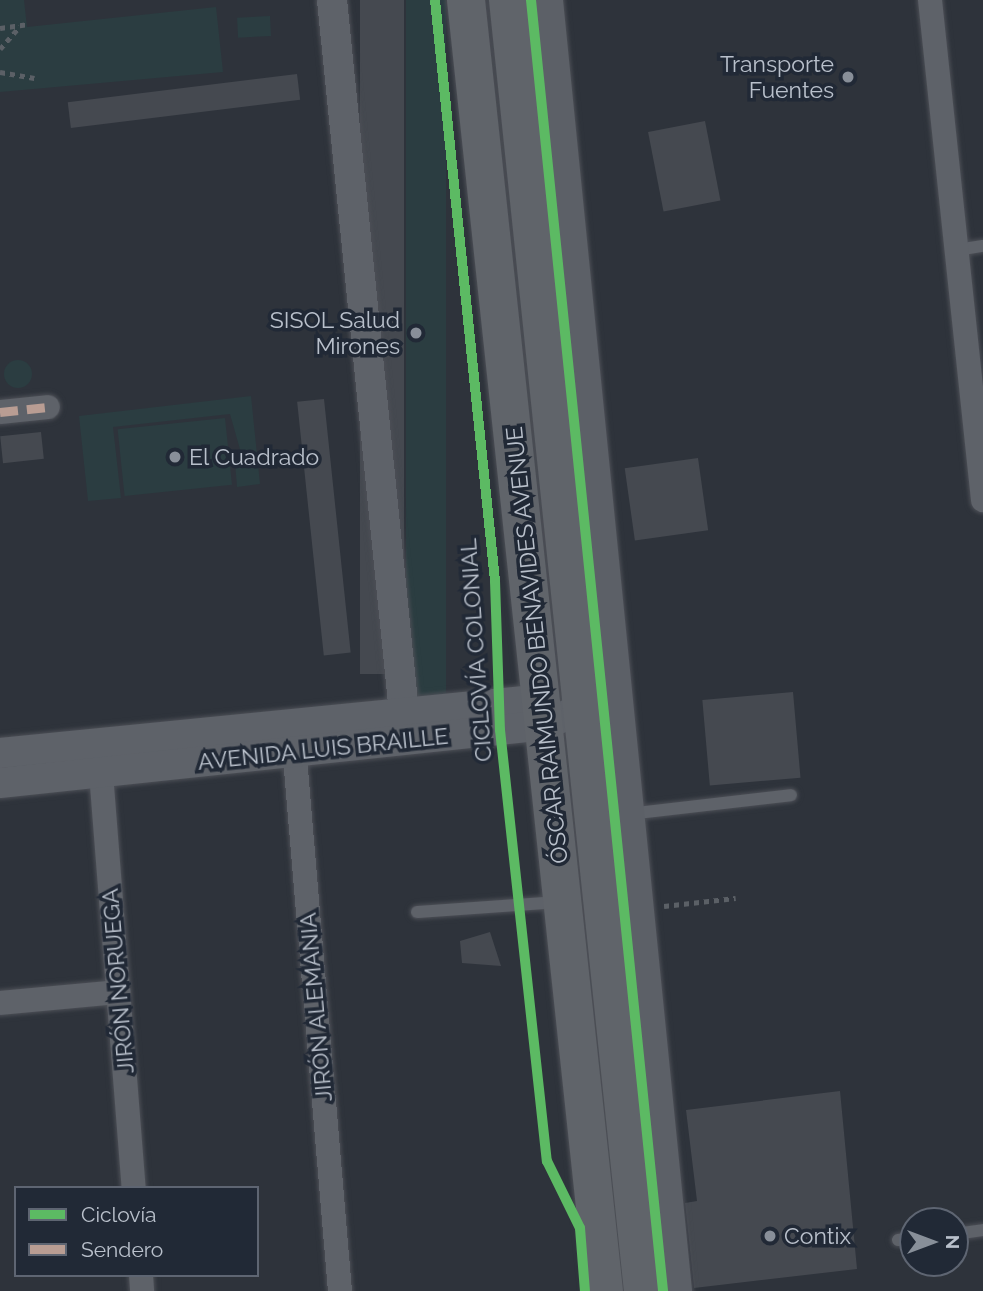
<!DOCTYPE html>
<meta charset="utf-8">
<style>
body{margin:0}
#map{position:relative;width:983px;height:1291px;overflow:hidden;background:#2e333b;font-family:Raleway,sans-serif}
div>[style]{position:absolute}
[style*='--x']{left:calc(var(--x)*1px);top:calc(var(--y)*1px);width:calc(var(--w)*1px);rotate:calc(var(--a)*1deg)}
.green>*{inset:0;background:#2b3d41;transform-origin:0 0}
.round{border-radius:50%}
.building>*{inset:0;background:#454950;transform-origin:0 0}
.path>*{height:4.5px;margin-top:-2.25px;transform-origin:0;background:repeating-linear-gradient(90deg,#5b6066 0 5px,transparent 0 10px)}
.roads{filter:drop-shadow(0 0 2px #4c4f56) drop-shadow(0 0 2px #4c4f56)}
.service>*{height:12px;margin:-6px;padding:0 6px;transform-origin:6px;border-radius:6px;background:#5e6269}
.minor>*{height:24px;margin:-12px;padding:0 12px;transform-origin:12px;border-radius:12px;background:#5e6269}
.tertiary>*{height:30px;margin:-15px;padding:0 15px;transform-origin:15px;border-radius:15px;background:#5e6269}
.secondary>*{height:35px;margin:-17.5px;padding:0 17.5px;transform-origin:17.5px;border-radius:17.5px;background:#5c6067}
.primary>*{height:38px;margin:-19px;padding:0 19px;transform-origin:19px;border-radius:19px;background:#60646a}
.quiet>*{height:9px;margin-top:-4.5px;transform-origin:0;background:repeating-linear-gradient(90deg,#b99d93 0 18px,transparent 0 27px)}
.cycleway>*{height:10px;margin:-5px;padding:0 5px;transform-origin:5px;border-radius:5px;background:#5cba63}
.dots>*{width:19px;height:19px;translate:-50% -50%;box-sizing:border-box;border:4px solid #212936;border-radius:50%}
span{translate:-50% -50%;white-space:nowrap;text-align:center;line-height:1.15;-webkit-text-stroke:7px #212936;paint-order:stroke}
.poi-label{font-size:23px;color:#b9c0cb}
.right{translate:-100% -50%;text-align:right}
.left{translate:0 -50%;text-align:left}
.street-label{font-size:23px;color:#b9c0cb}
.legend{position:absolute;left:14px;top:1186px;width:245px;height:91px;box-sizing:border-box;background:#212936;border:2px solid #5e6572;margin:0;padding:9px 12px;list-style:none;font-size:21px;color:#b9c0cb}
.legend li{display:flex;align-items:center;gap:14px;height:35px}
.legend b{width:35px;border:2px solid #5e6572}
.north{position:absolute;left:899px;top:1207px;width:70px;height:70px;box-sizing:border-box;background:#212936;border:2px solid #5e6572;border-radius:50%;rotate:90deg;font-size:19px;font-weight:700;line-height:28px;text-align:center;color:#b9c0cb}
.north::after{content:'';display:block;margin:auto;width:24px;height:32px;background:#888f99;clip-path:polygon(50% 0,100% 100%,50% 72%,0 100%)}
</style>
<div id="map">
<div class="green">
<i style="clip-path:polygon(0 0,24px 0,27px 27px,216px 7px,223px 72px,0 92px)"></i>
<i style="left:406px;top:0;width:40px;height:702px"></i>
<i style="left:270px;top:16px;width:20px;height:33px;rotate:87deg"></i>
<i class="round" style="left:4px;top:360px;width:28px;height:28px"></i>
<i style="clip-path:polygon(251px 396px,260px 484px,237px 487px,235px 462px,243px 460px,230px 414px,113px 427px,121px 498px,88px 501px,79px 416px)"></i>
<i style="left:225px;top:418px;width:67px;height:108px;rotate:84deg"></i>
</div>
<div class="building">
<i style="left:360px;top:0;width:44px;height:674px"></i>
<i style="left:297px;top:74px;width:26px;height:231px;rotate:83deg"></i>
<i style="left:705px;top:121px;width:81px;height:58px;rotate:79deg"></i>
<i style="left:324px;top:399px;width:255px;height:27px;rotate:84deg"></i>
<i style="left:41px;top:432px;width:27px;height:41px;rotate:84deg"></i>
<i style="left:698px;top:458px;width:73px;height:74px;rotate:82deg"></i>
<i style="left:793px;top:692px;width:86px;height:91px;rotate:85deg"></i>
<i style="clip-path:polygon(490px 932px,501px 966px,462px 963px,460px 941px)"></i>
<i style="clip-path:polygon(840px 1091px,857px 1269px,694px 1288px,685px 1203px,697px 1201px,686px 1110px)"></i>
</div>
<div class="path">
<i style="--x:0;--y:28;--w:29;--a:-8"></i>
<i style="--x:0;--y:49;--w:30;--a:-49"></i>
<i style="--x:0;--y:72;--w:35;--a:10"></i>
<i style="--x:664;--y:906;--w:72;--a:-6.3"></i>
</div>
<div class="roads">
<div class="service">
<i style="--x:957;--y:250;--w:26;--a:-9"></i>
<i style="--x:628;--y:814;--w:164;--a:-6.6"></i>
<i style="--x:417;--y:912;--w:143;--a:-4"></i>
<i style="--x:955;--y:1234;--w:28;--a:-8"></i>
<i style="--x:898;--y:1240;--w:15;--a:-8"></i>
</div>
<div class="minor">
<i style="--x:930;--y:0;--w:503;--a:83.95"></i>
<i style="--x:0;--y:412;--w:48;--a:-5.9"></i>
<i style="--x:293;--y:734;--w:559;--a:85.18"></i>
<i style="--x:101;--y:773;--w:416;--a:85.5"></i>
<i style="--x:0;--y:1003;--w:119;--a:-5.3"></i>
<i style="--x:141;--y:1275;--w:16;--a:86"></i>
</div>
<div class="tertiary">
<i style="--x:332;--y:0;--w:717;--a:84.23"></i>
<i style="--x:0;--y:753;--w:546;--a:-5.68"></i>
<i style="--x:0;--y:783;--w:549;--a:-6.06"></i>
<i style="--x:546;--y:725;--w:28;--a:-26"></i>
<i style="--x:571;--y:713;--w:32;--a:-46"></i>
</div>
<div class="secondary">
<i style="--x:545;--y:0;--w:1297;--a:84.29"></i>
</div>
<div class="primary">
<i style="--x:466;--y:0;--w:1298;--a:83.9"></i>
<i style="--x:508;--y:0;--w:1298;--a:84.03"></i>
</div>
</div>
<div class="quiet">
<i style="--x:0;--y:412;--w:48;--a:-5.9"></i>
</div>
<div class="cycleway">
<i style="--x:435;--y:0;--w:584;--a:84.1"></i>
<i style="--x:495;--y:581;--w:149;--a:88.1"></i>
<i style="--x:500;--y:730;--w:434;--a:83.8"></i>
<i style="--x:547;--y:1161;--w:75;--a:63.8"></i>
<i style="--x:580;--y:1228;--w:63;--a:85.5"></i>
<i style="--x:531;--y:0;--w:1298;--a:84.16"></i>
</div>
<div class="dots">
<i style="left:848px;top:77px;background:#888f99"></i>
<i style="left:416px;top:333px;background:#888f99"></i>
<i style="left:175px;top:457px;background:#888f99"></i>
<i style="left:770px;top:1236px;background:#888f99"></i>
</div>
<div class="poi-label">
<span class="right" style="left:834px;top:77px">Transporte<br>Fuentes</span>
<span class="right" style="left:400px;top:333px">SISOL Salud<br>Mirones</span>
<span class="left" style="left:189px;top:457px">El Cuadrado</span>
<span class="left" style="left:784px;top:1236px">Contix</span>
</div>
<div class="street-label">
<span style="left:537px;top:645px;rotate:-96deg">ÓSCAR RAIMUNDO BENAVIDES AVENUE</span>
<span style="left:476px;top:650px;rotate:-94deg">CICLOVÍA COLONIAL</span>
<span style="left:323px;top:749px;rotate:-6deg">AVENIDA LUIS BRAILLE</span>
<span style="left:118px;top:981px;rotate:-95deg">JIRÓN NORUEGA</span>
<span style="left:316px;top:1007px;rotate:-95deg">JIRÓN ALEMANIA</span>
</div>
<ul class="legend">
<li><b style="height:9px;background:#5cba63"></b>Ciclovía</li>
<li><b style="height:9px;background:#b99d93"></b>Sendero</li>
</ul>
<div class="north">N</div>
</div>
